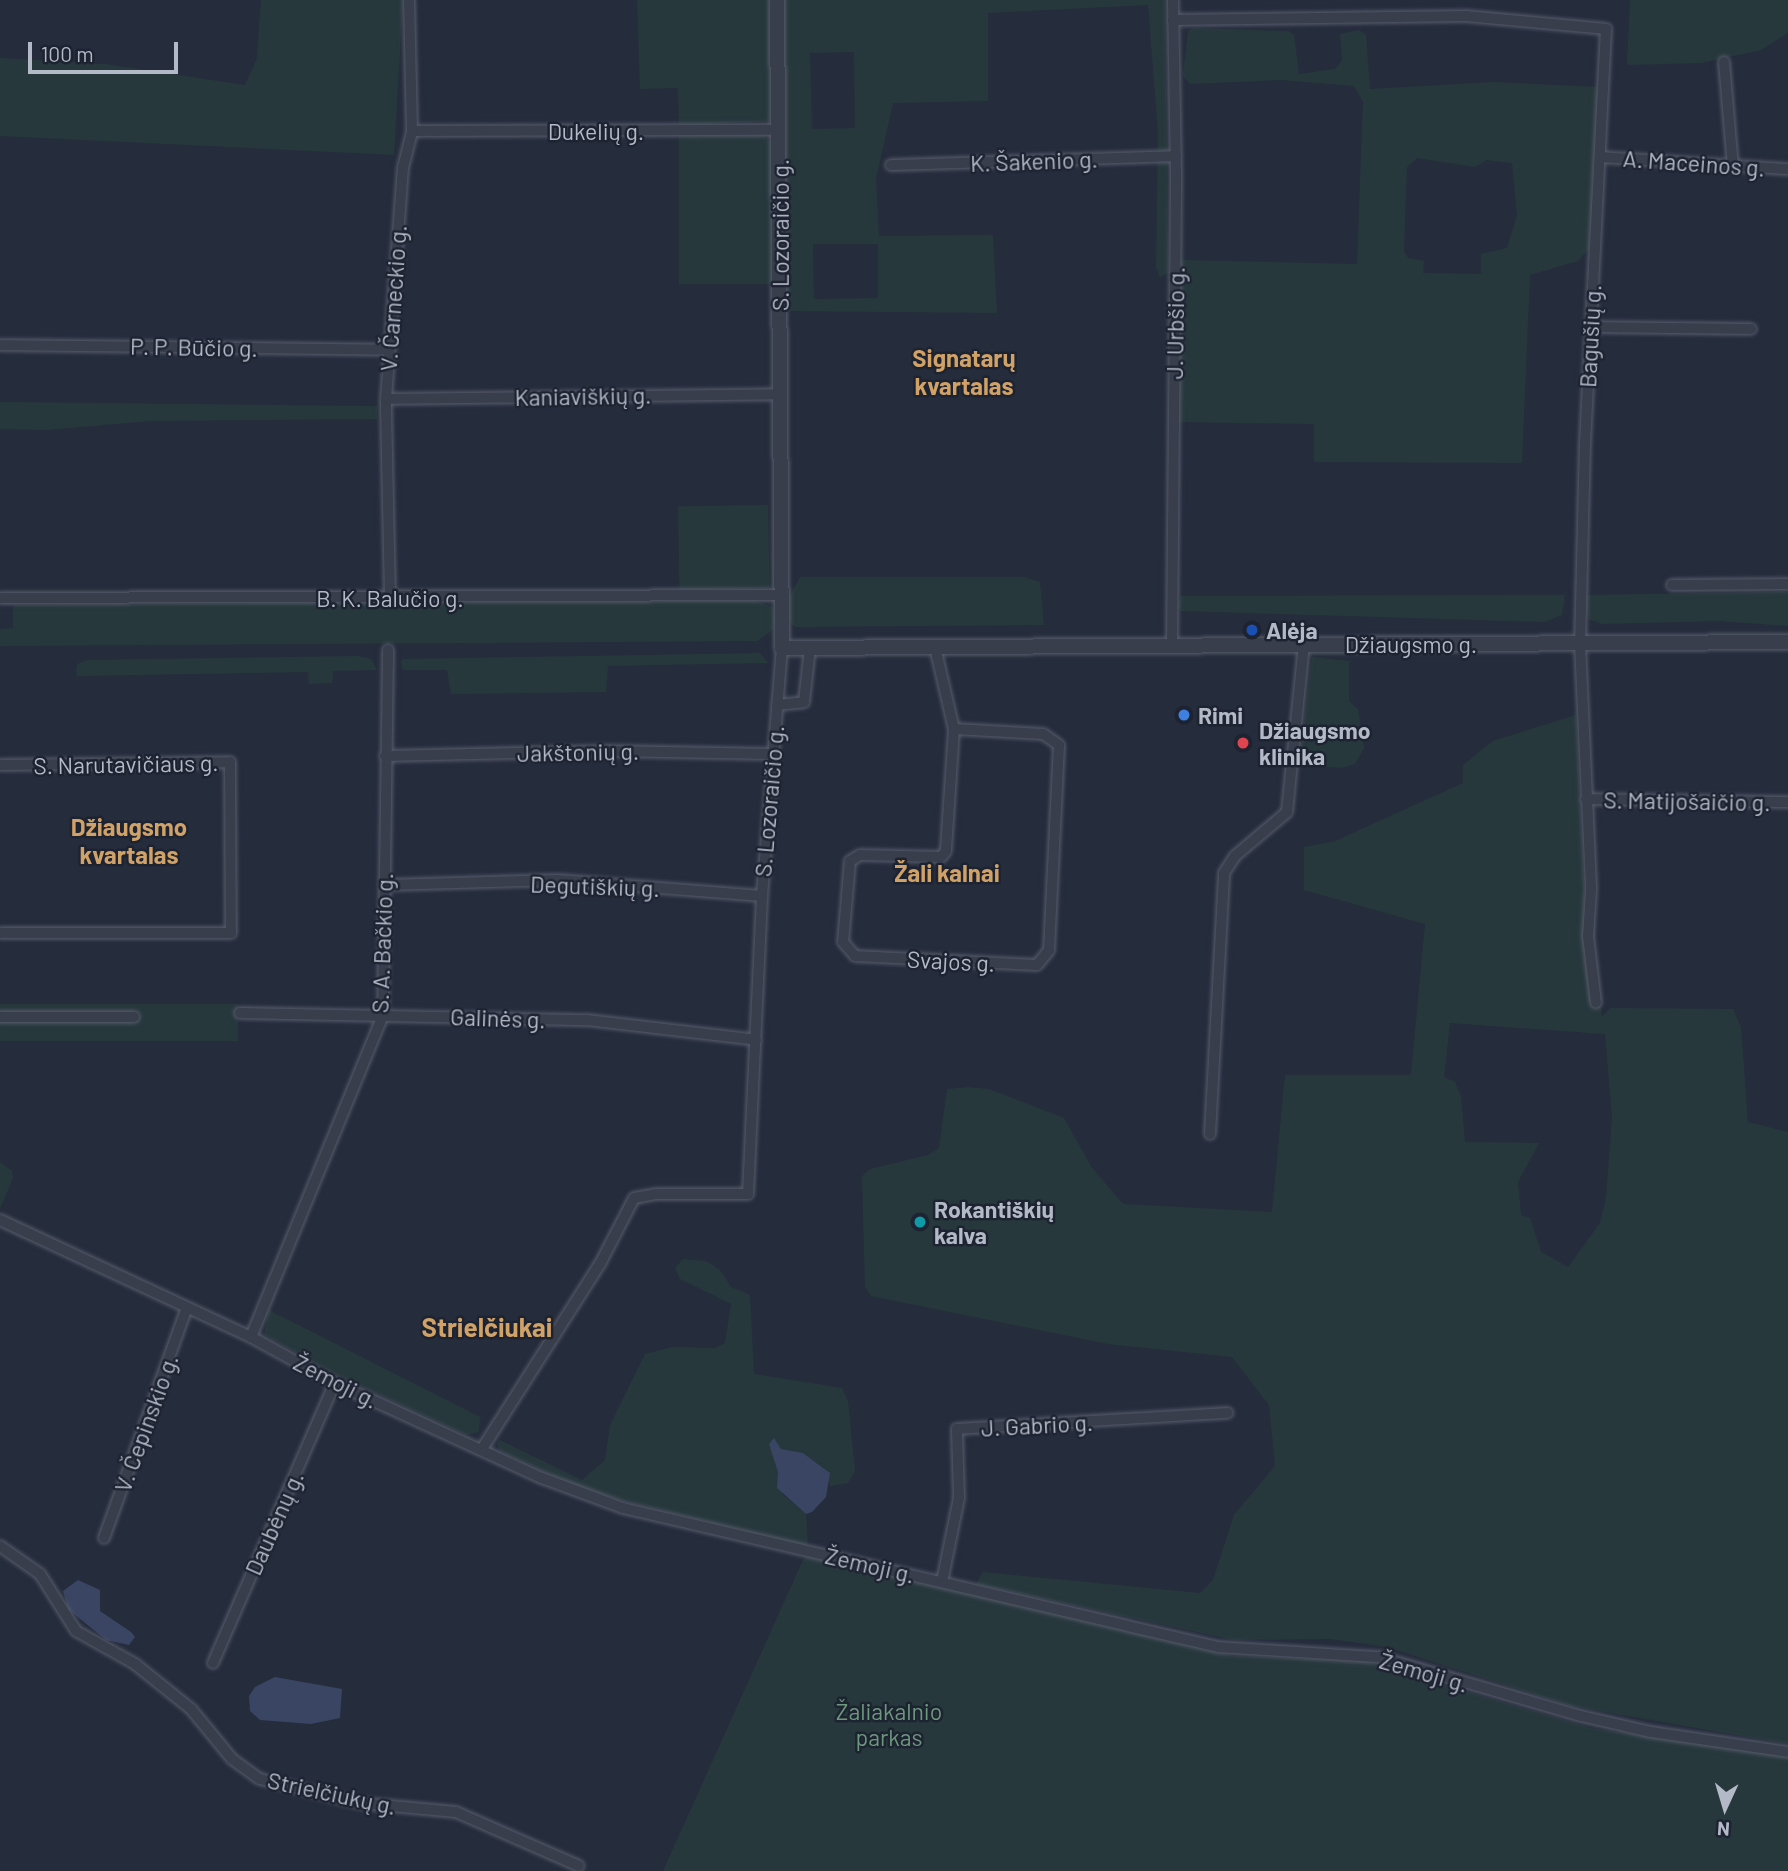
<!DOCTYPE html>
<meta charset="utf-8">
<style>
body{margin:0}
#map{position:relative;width:1788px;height:1871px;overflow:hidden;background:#252c3c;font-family:Barlow,sans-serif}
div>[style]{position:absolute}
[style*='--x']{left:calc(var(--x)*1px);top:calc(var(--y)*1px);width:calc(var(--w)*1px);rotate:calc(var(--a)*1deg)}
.green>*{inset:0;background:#27383d;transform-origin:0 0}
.water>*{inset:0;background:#394563}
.roads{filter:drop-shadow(0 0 2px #575c6b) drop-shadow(0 0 2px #575c6b)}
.minor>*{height:10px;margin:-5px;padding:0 5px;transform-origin:5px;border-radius:5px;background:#393e4d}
.tertiary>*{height:14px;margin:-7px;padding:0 7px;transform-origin:7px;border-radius:7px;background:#393e4d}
.dots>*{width:19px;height:19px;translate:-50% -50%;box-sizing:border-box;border:4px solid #1e2332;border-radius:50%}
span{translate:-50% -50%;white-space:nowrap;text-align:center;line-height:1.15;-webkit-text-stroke:5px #1e2332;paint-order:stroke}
.street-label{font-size:23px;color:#b4b9c8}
.poi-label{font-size:23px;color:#b4b9c8;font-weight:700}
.left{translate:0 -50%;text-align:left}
.park-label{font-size:23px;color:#6c987c}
.neighbourhood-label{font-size:24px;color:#d0a267;font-weight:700}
.quarter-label{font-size:26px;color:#d0a267;font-weight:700}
.north{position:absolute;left:1690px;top:1773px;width:70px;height:70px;-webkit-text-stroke:5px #1e2332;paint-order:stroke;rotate:184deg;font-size:19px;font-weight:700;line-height:28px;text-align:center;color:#b4b9c8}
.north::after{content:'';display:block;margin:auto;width:24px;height:32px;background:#b4b9c8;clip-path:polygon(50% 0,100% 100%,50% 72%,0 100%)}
.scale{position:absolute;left:28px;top:42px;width:150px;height:32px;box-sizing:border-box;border:4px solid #b4b9c8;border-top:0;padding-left:9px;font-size:21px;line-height:24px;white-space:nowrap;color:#b4b9c8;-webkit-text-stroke:5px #1e2332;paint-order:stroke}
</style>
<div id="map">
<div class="green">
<i style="clip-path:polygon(261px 0,403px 0,394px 155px,0 136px,0 58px,105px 64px,245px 85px,257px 58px)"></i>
<i style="clip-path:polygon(637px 0,772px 0,771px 121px,679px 125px,678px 88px,640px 89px)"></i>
<i style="clip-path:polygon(evenodd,782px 0,1165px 0,1168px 273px,1160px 277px,1156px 268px,1158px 133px,1148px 5px,988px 13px,988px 101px,893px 103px,876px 179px,879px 236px,993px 235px,997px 313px,787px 311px,782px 0,854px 52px,855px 128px,812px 129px,810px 53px,854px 52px,782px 0,813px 244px,878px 244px,878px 298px,814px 299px,813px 244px)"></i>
<i style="clip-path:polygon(1630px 0,1788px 0,1788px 33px,1761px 50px,1701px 63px,1627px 65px)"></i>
<i style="clip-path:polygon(evenodd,1193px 28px,1289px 31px,1294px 35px,1299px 74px,1335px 69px,1342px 60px,1340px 34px,1359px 30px,1366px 35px,1370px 89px,1494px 82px,1597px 87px,1601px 91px,1589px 249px,1578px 261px,1530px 275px,1522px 463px,1314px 462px,1314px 424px,1179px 422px,1180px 260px,1357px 264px,1363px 102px,1354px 86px,1281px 80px,1190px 84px,1183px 76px,1188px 31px,1193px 28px,1417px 158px,1475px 167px,1486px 160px,1512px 163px,1517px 215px,1507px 248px,1481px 254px,1481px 274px,1423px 273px,1424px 261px,1408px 258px,1404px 251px,1407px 167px,1417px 158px)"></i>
<i style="clip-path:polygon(679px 135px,762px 135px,775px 145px,774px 284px,679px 284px)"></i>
<i style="clip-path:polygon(0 402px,377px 406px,377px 419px,149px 421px,48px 430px,0 429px)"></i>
<i style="left:768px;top:505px;width:83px;height:90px;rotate:89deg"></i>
<i style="clip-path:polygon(800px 577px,1024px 577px,1040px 582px,1044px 625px,795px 627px,787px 620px,787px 601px)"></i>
<i style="clip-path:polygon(1788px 592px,1788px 626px,1720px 621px,1602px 624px,1588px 619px,1587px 611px,1586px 595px)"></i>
<i style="clip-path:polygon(1565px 595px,1562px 615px,1545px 622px,1181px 611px,1177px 607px,1181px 596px)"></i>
<i style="clip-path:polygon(756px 601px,773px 607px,775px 620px,773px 630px,757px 641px,0 646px,0 629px,13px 628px,13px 605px)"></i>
<i style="clip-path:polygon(760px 653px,768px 663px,608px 666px,606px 692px,451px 694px,447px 670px,403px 670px,401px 662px,403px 659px)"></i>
<i style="clip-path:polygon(357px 656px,371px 659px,377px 670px,333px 671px,332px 683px,309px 684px,308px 672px,77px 676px,76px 670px,77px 664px,88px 660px)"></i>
<i style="clip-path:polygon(1312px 657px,1349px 661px,1349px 701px,1358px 709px,1364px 748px,1355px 764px,1342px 768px,1299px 764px)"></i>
<i style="clip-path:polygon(evenodd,1576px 715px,1585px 910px,1595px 911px,1595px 959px,1602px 1017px,1610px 1008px,1733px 1009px,1741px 1027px,1748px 1122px,1788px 1132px,1788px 1744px,1571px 1706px,1387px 1647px,1331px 1639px,1234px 1640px,976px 1584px,983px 1572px,1200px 1593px,1213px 1580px,1234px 1515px,1275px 1466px,1269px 1405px,1232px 1357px,1108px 1344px,871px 1296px,865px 1287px,862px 1176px,870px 1169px,928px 1155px,939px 1148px,947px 1089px,968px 1087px,989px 1089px,1064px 1118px,1092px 1168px,1123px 1204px,1272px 1212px,1285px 1075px,1411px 1075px,1425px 924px,1304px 890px,1304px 847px,1335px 841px,1463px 783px,1463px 765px,1493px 741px,1576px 715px,1450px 1023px,1605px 1034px,1612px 1117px,1606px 1198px,1600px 1223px,1568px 1267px,1541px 1252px,1530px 1218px,1521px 1215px,1518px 1182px,1539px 1143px,1465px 1142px,1461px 1096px,1455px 1082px,1444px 1077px,1450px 1023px)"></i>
<i style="left:0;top:1004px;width:238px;height:37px"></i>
<i style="clip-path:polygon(0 1162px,12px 1171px,13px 1178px,0 1209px)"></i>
<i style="clip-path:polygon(683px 1259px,706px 1261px,720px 1270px,731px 1287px,750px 1295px,754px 1374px,842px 1388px,848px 1401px,855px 1471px,848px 1483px,830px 1486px,824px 1468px,803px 1453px,781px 1449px,782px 1494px,806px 1514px,808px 1546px,624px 1501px,570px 1483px,500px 1451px,497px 1445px,499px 1440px,504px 1442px,582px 1480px,605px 1460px,610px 1425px,645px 1354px,673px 1347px,715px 1348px,725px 1343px,731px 1304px,680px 1279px,675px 1268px)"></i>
<i style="clip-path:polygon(269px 1310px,480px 1417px,479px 1432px,466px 1435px,337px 1375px,264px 1335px)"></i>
<i style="clip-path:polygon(809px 1556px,1232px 1656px,1363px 1661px,1591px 1728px,1788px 1757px,1788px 1871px,663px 1871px,803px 1560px)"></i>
</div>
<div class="water">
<i style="clip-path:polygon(774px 1438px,781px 1449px,803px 1453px,830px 1473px,826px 1497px,812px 1512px,806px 1514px,777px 1488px,778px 1472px,769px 1444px)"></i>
<i style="clip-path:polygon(78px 1580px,100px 1590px,100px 1611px,131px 1632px,135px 1637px,129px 1645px,106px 1640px,68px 1609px,63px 1591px)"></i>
<i style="clip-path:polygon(275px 1677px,342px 1689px,340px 1718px,311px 1724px,260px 1720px,250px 1711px,249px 1696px,255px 1687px)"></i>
</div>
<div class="roads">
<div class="minor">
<i style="--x:1173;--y:20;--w:293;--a:-0.8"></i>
<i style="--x:1466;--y:16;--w:141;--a:5.3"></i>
<i style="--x:1606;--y:29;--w:414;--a:92.9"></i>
<i style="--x:1585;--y:442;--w:202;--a:91.4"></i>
<i style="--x:1580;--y:644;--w:246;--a:87.4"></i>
<i style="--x:1591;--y:890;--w:46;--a:93.7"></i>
<i style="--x:1588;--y:936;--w:67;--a:83.2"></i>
<i style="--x:1724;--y:62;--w:104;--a:85.1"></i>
<i style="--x:412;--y:131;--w:368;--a:-0.2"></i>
<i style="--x:1601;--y:157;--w:187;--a:3.7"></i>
<i style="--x:891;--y:165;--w:285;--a:-1.8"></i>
<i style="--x:1591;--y:327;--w:160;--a:0.7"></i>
<i style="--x:0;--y:345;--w:388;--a:0.7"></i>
<i style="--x:386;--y:399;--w:394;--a:-0.7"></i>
<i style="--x:1672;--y:585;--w:116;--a:-0.5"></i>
<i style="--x:0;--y:598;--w:780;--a:-0.22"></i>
<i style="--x:390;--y:598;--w:199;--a:-91.2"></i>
<i style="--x:386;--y:399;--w:232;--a:-85.8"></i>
<i style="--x:403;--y:168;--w:38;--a:-76"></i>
<i style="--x:412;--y:131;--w:131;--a:-91.3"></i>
<i style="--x:1172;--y:646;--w:472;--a:-89.5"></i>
<i style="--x:1176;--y:174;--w:174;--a:-91"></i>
<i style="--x:935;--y:647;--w:84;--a:77"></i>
<i style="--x:954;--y:729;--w:122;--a:93.8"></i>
<i style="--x:946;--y:851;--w:8;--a:130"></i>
<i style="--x:941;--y:857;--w:81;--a:-178.6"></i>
<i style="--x:860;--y:855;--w:12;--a:149"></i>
<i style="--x:850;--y:861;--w:81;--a:94.9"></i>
<i style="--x:843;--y:942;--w:18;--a:49"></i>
<i style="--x:855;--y:956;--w:182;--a:2.8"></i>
<i style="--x:1037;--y:965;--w:19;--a:-51"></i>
<i style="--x:1049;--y:950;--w:205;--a:-87.2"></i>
<i style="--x:1059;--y:745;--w:19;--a:-145"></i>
<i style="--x:1043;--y:734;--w:89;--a:-176.8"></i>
<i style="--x:777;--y:705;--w:27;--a:-6"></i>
<i style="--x:804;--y:702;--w:54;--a:-83.7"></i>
<i style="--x:385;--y:756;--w:224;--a:-1.3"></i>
<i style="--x:609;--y:751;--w:162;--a:1.1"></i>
<i style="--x:0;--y:765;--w:230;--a:-0.7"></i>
<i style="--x:230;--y:762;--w:171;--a:89.7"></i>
<i style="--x:231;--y:933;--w:231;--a:180"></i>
<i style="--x:1586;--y:799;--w:202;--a:0.9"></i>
<i style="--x:386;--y:885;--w:172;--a:-1.7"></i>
<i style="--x:558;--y:880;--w:205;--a:4.5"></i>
<i style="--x:240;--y:1013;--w:347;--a:1.2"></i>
<i style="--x:587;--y:1020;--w:170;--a:6.7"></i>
<i style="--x:0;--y:1017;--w:134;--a:0"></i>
<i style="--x:1210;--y:1134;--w:261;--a:-86.9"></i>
<i style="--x:1224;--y:873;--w:20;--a:-57"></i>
<i style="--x:1235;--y:856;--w:68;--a:-40.2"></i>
<i style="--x:1287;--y:812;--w:168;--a:-84.2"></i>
<i style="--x:0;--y:1220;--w:277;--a:25"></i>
<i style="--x:251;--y:1337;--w:96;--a:28.7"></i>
<i style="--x:335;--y:1383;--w:228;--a:24.7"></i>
<i style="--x:542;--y:1478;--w:86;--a:20.3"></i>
<i style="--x:623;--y:1508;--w:611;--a:13.15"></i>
<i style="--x:1218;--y:1647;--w:161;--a:3.6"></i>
<i style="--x:1379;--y:1657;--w:210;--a:16.3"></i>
<i style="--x:1581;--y:1716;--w:72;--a:12.9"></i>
<i style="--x:1651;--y:1732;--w:138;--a:8.3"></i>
<i style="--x:251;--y:1337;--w:348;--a:-67.7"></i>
<i style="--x:383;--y:1015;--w:365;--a:-89.2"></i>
<i style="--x:482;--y:1449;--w:219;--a:-57.5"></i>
<i style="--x:600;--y:1264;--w:74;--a:-62.7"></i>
<i style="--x:634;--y:1198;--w:22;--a:-10"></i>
<i style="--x:656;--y:1194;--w:92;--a:0"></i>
<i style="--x:748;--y:1194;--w:298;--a:-87.3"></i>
<i style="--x:762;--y:896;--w:249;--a:-85.4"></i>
<i style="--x:104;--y:1538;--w:245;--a:-70.2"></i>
<i style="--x:0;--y:1546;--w:49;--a:35"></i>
<i style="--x:40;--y:1574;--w:67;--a:57.7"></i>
<i style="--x:76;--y:1631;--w:68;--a:29.2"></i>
<i style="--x:135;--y:1664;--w:72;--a:38.8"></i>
<i style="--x:191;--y:1709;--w:65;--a:50.6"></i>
<i style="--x:232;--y:1759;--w:34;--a:36"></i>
<i style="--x:260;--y:1779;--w:102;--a:13.6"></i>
<i style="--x:359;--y:1803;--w:97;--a:5.3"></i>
<i style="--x:456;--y:1812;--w:134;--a:23.7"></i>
<i style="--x:942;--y:1582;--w:86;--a:-78.6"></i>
<i style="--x:959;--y:1498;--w:69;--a:-91.7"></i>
<i style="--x:957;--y:1429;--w:271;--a:-3.4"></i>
<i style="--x:213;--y:1663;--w:305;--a:-66.5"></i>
</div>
<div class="tertiary">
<i style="--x:777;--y:0;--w:648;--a:89.56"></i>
<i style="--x:782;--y:648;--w:1006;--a:-0.34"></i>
</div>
</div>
<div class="dots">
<i style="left:1252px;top:630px;background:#1a4fb4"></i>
<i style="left:1184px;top:715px;background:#3f7fe0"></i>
<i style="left:1243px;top:743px;background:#e0444e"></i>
<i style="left:920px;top:1222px;background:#0f9aa8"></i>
</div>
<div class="street-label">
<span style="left:596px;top:131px">Dukelių g.</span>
<span style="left:1034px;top:161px;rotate:-2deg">K. Šakenio g.</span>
<span style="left:1694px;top:163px;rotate:4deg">A. Maceinos g.</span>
<span style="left:780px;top:235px;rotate:-90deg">S. Lozoraičio g.</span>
<span style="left:393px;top:298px;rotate:-86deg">V. Čarneckio g.</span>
<span style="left:1175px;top:323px;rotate:-89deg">J. Urbšio g.</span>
<span style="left:1590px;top:336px;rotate:-87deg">Bagušių g.</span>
<span style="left:194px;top:347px;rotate:1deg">P. P. Būčio g.</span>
<span style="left:583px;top:396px;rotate:-1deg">Kaniaviškių g.</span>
<span style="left:390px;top:598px">B. K. Balučio g.</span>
<span style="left:1411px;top:644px">Džiaugsmo g.</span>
<span style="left:578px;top:752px;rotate:-1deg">Jakštonių g.</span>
<span style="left:126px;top:764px;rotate:-1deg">S. Narutavičiaus g.</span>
<span style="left:769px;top:801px;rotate:-85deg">S. Lozoraičio g.</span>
<span style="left:1687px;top:801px;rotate:1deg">S. Matijošaičio g.</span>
<span style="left:595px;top:886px;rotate:2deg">Degutiškių g.</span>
<span style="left:382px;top:943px;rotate:-88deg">S. A. Bačkio g.</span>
<span style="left:951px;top:961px;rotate:3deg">Svajos g.</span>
<span style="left:498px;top:1018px;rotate:2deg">Galinės g.</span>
<span style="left:336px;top:1381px;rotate:27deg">Žemoji g.</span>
<span style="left:146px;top:1423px;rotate:-70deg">V. Čepinskio g.</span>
<span style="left:1037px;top:1425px;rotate:-3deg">J. Gabrio g.</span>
<span style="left:274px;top:1523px;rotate:-66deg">Daubėnų g.</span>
<span style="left:870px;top:1565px;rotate:13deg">Žemoji g.</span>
<span style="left:1424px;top:1672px;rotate:16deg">Žemoji g.</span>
<span style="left:332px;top:1793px;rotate:12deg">Strielčiukų g.</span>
</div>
<div class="poi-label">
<span class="left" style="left:1266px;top:630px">Alėja</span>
<span class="left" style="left:1198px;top:715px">Rimi</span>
<span class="left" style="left:1259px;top:743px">Džiaugsmo<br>klinika</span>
<span class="left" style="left:934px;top:1222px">Rokantiškių<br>kalva</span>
</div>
<div class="park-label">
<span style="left:889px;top:1724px">Žaliakalnio<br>parkas</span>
</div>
<div class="neighbourhood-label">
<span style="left:964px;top:372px">Signatarų<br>kvartalas</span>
<span style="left:129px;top:841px">Džiaugsmo<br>kvartalas</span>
<span style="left:947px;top:873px">Žali kalnai</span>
</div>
<div class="quarter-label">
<span style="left:487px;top:1327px">Strielčiukai</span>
</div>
<div class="north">N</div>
<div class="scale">100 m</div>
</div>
